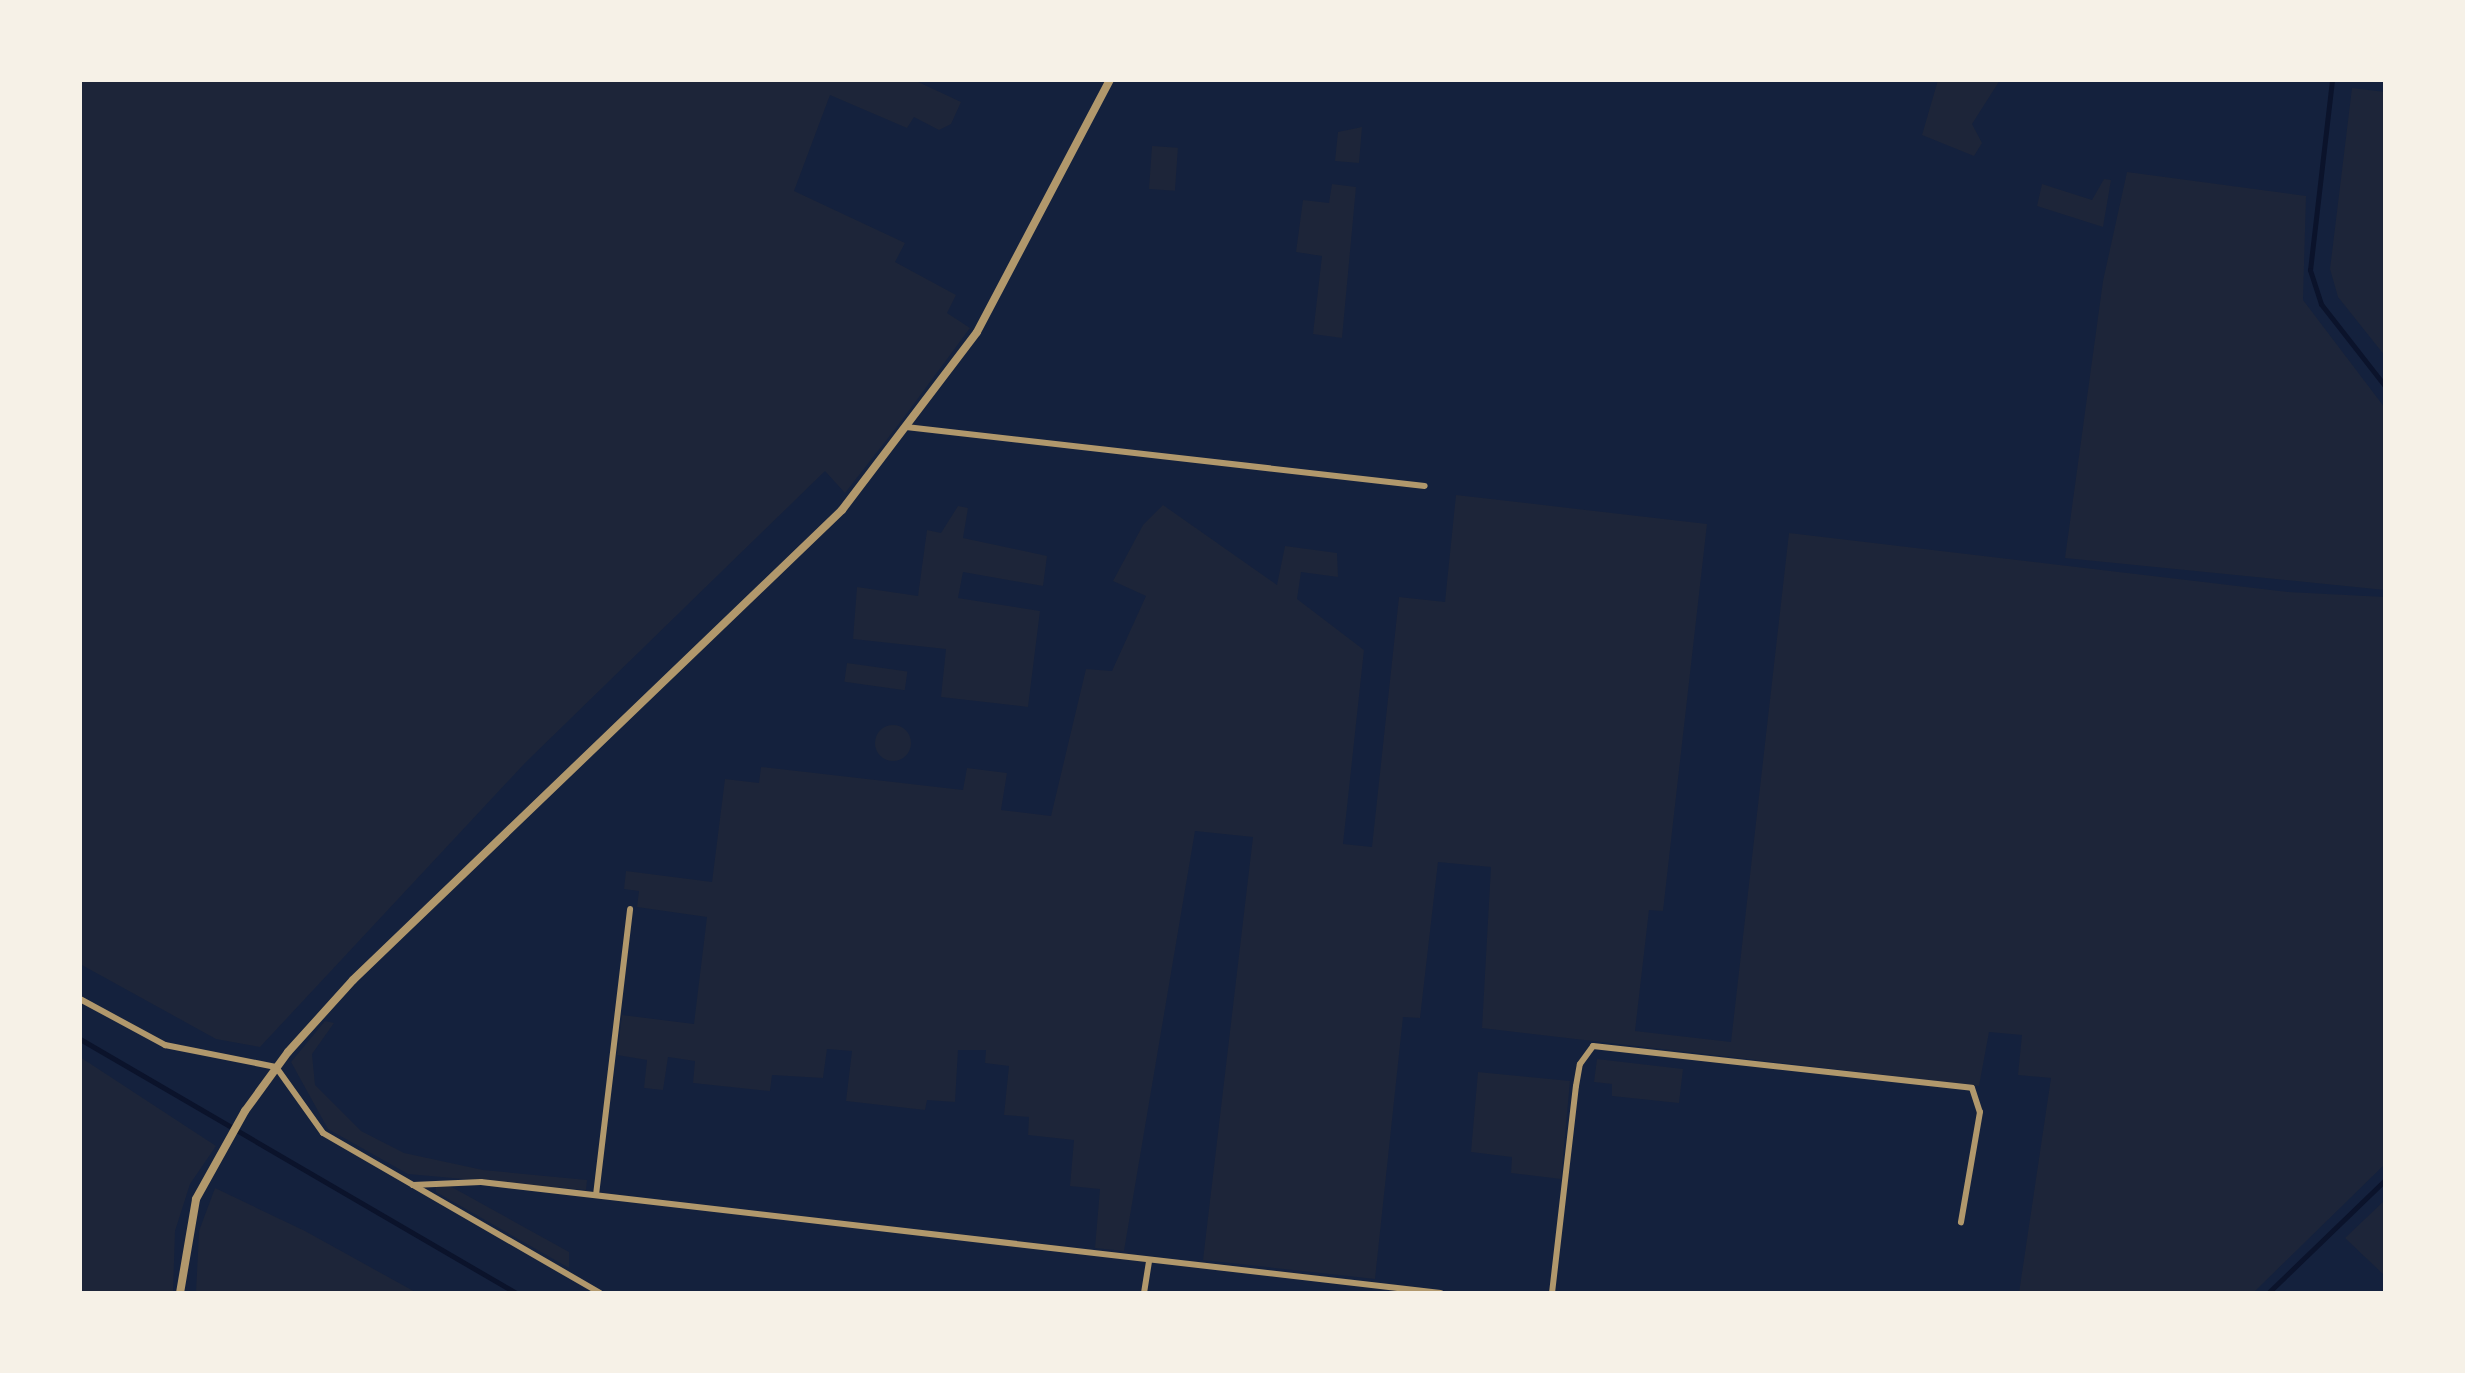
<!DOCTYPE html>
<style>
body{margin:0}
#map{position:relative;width:2465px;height:1373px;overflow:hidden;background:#14213d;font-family:"PT Sans Narrow",sans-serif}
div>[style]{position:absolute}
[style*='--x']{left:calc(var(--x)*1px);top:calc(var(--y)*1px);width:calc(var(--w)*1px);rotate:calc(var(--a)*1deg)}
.green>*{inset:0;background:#1d2539;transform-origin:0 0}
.round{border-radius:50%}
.stream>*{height:5px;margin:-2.5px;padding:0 2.5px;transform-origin:2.5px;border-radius:2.5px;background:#0b132b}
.minor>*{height:6px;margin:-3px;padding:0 3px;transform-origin:3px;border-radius:3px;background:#b1986c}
.tertiary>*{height:8px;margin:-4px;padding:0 4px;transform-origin:4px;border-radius:4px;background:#b1986c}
span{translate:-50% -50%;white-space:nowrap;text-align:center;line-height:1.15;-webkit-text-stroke:8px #f6f1e7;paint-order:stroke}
.frame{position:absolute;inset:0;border:82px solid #f6f1e7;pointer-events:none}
</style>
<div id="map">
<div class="green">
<i style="clip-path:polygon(80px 80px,914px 80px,961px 102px,951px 124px,939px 130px,914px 117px,907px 128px,830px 95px,794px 191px,905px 243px,895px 262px,956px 295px,947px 313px,970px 328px,899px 424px,845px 493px,825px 471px,525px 763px,260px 1047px,216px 1039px,80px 964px)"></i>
<i style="clip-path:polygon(1938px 80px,2000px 80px,1972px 124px,1982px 143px,1974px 156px,1922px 135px)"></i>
<i style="clip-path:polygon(2352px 88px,2385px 92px,2385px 356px,2338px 297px,2330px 269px)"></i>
<i style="clip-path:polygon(1362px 127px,1359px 163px,1335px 161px,1338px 132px)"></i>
<i style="left:1152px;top:146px;width:26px;height:43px;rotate:4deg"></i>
<i style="clip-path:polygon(2127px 172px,2306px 196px,2303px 300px,2385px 408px,2385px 590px,2065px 558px,2103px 281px)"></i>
<i style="clip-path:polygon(2104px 179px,2111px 180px,2103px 227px,2037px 206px,2042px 184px,2092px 200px)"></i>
<i style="clip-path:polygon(1332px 184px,1356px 187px,1342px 338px,1313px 334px,1322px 256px,1296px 252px,1303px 200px,1329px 203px)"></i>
<i style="clip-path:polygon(1456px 495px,1707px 524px,1663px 911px,1649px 910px,1635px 1031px,1731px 1042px,1789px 533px,2288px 592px,2385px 597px,2385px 1164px,2253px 1293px,2019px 1293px,2051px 1078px,2018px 1075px,2022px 1035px,1989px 1032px,1979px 1086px,1482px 1028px,1491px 867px,1438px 862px,1420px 1018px,1403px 1017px,1375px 1279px,1203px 1260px,1253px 837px,1195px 831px,1124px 1251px,1095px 1248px,1100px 1189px,1070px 1186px,1074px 1140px,1028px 1135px,1029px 1117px,1004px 1115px,1009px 1066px,985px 1063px,986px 1050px,958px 1050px,955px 1102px,927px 1100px,925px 1110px,846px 1101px,852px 1051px,827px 1049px,823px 1078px,772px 1075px,770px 1091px,693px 1083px,695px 1061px,668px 1057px,663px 1090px,644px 1088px,647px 1060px,617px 1055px,622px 1015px,694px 1024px,707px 917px,637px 907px,639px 891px,624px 889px,626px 871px,712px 882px,725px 779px,759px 783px,761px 767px,963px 790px,967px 768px,1007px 773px,1001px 810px,1051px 816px,1086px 669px,1112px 671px,1146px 596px,1113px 581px,1143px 525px,1163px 505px,1277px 585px,1285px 546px,1337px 553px,1338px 577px,1301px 572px,1297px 599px,1364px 650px,1343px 844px,1372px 847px,1399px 597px,1445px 602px)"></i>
<i style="clip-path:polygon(958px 506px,968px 508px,963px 538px,1047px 556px,1043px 586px,963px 572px,958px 598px,1040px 611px,1028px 707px,941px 697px,946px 649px,853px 639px,857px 587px,918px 596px,927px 530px,941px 533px)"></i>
<i style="left:847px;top:663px;width:61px;height:19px;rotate:8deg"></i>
<i class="round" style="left:875px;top:725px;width:36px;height:36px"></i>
<i style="clip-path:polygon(325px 1021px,334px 1023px,312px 1054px,315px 1085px,361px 1131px,404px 1153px,483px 1170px,587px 1180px,586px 1190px,408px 1174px,328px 1129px,291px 1062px)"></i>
<i style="clip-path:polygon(80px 1057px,216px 1146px,190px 1184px,175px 1231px,173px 1293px,80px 1293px)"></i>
<i style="clip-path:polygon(1597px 1059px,1683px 1069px,1679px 1103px,1612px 1096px,1612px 1084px,1594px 1082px)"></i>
<i style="clip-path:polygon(1478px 1072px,1570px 1081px,1561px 1179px,1511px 1173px,1512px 1157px,1471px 1152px)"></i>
<i style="clip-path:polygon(448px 1185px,569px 1252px,569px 1268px,436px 1192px,435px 1186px)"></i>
<i style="clip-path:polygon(215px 1188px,305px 1231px,417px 1293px,196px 1293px,199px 1231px)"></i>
<i style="clip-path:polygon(2385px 1200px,2385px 1276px,2345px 1238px)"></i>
</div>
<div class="stream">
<i style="--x:2332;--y:80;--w:191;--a:96.6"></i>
<i style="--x:2310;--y:270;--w:36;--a:72"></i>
<i style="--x:2321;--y:304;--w:104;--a:52"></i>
<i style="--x:80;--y:1039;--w:505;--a:30.22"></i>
<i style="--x:2268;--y:1293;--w:163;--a:-44"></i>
</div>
<div class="minor">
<i style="--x:906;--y:427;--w:522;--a:6.49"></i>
<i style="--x:80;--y:999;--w:97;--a:28.4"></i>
<i style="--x:165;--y:1045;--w:113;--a:11.2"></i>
<i style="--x:276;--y:1067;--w:81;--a:54.5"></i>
<i style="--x:323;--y:1133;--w:320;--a:30"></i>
<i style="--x:413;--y:1185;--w:68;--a:-2.5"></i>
<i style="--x:481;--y:1182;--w:966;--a:6.6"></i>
<i style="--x:596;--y:1195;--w:288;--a:-83.2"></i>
<i style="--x:1144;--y:1293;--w:33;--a:-81"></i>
<i style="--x:1552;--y:1293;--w:208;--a:-83.4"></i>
<i style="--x:1576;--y:1086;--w:22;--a:-80"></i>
<i style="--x:1580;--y:1064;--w:22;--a:-54"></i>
<i style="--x:1593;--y:1046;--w:381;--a:6.3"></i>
<i style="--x:1972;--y:1088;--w:25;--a:72"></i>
<i style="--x:1980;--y:1112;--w:112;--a:99.8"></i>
</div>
<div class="tertiary">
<i style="--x:180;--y:1293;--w:95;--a:-80.3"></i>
<i style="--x:196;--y:1199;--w:101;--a:-60.9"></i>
<i style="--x:245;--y:1111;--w:73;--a:-53.9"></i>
<i style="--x:288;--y:1052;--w:97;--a:-47.9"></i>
<i style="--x:353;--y:980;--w:678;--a:-43.86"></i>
<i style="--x:842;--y:510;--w:223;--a:-52.8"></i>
<i style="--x:977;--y:332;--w:285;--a:-62.2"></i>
</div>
<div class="frame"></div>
</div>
